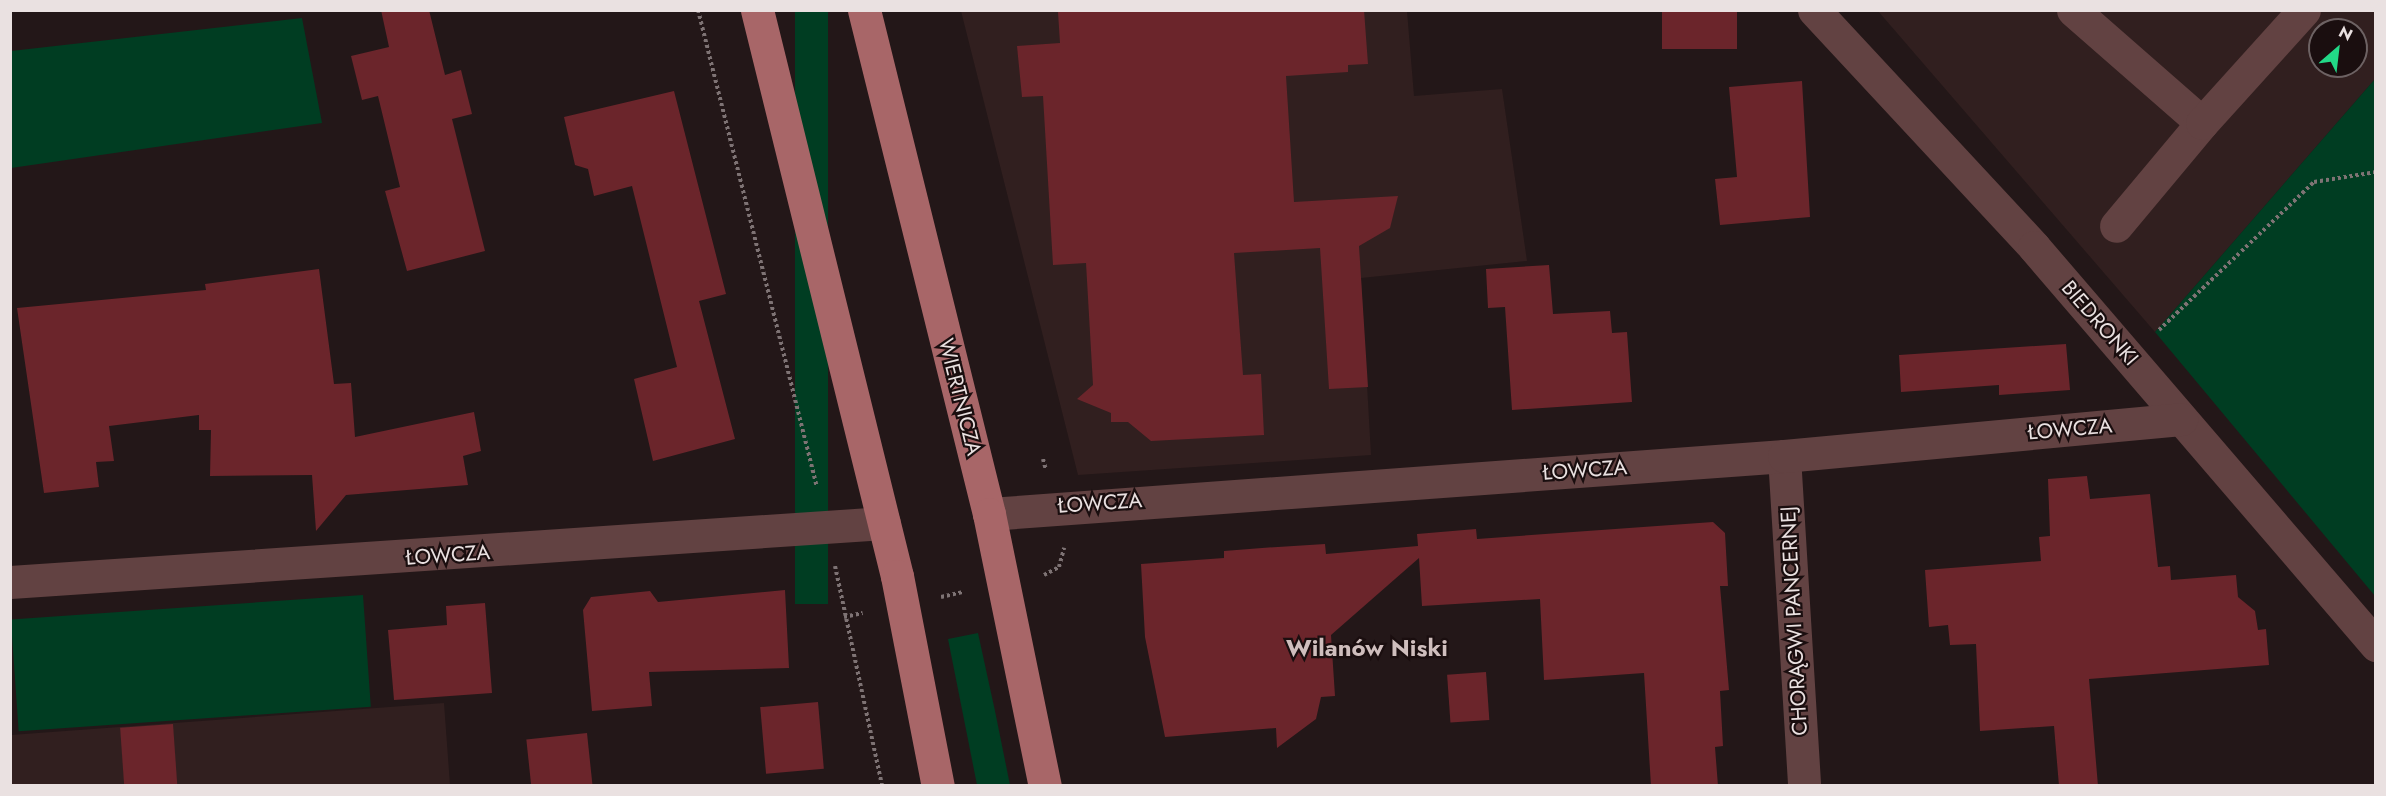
<!DOCTYPE html>
<meta charset="utf-8">
<style>
body{margin:0}
#map{position:relative;width:2386px;height:796px;overflow:hidden;background:#231718;font-family:Jost,sans-serif}
div>[style]{position:absolute}
[style*='--x']{left:calc(var(--x)*1px);top:calc(var(--y)*1px);width:calc(var(--w)*1px);rotate:calc(var(--a)*1deg)}
.built>*{inset:0;background:#311f1f}
.green>*{inset:0;background:#003d22;transform-origin:0 0}
.building>*{inset:0;background:#6b252b;transform-origin:0 0}
.path>*{height:4px;margin-top:-2px;transform-origin:0;background:repeating-linear-gradient(90deg,#7e7374 0 3px,transparent 0 6px)}
.minor>*{height:33px;margin:-16.5px;padding:0 16.5px;transform-origin:16.5px;border-radius:16.5px;background:#624242}
.major>*{height:33px;margin:-16.5px;padding:0 16.5px;transform-origin:16.5px;border-radius:16.5px;background:#a86668}
span{translate:-50% -50%;white-space:nowrap;text-align:center;line-height:1.15;-webkit-text-stroke:4.5px #1a0e0f;paint-order:stroke}
.street-label{font-size:21px;color:#eae1e1}
.quarter-label{font-size:24px;color:#cfbebd;font-weight:700}
.frame{position:absolute;inset:0;border:12px solid #eae1e1;pointer-events:none}
.north{position:absolute;left:2308px;top:18px;width:60px;height:60px;box-sizing:border-box;background:#1a0e0f;border:2px solid #6d6263;border-radius:50%;rotate:28deg;font-size:16px;font-weight:700;line-height:24px;text-align:center;color:#eae1e1}
.north::after{content:'';display:block;margin:auto;width:21px;height:27px;background:#22d887;clip-path:polygon(50% 0,100% 100%,50% 72%,0 100%)}
</style>
<div id="map">
<div class="built">
<i style="clip-path:polygon(961px 11px,1407px 11px,1414px 96px,1502px 89px,1527px 261px,1361px 278px,1371px 455px,1078px 475px)"></i>
<i style="clip-path:polygon(evenodd,1878px 11px,2375px 11px,2375px 79px,2155px 332px,1878px 11px,2320px 30px,2356px 30px,2356px 66px,2320px 66px,2320px 30px)"></i>
<i style="clip-path:polygon(444px 703px,450px 785px,11px 786px,11px 735px)"></i>
</div>
<div class="green">
<i style="left:795px;top:11px;width:33px;height:593px"></i>
<i style="clip-path:polygon(302px 18px,322px 123px,11px 168px,11px 51px)"></i>
<i style="clip-path:polygon(2375px 79px,2375px 596px,2155px 332px)"></i>
<i style="left:363px;top:595px;width:112px;height:353px;rotate:86deg"></i>
<i style="clip-path:polygon(978px 633px,995px 711px,1010px 785px,977px 785px,948px 639px)"></i>
</div>
<div class="building">
<i style="clip-path:polygon(381px 10px,429px 10px,445px 75px,461px 70px,472px 114px,452px 119px,485px 251px,407px 271px,385px 191px,400px 187px,378px 96px,362px 100px,351px 56px,389px 47px)"></i>
<i style="clip-path:polygon(1364px 10px,1368px 64px,1348px 65px,1348px 72px,1286px 76px,1294px 202px,1398px 196px,1390px 228px,1359px 246px,1368px 387px,1329px 389px,1320px 248px,1234px 253px,1243px 375px,1261px 374px,1264px 435px,1151px 441px,1128px 422px,1111px 422px,1111px 413px,1077px 399px,1093px 385px,1086px 263px,1053px 265px,1043px 96px,1022px 97px,1017px 46px,1060px 43px,1058px 12px)"></i>
<i style="left:1662px;top:10px;width:75px;height:39px"></i>
<i style="clip-path:polygon(1802px 81px,1810px 217px,1720px 225px,1715px 179px,1737px 177px,1729px 87px)"></i>
<i style="clip-path:polygon(674px 91px,726px 294px,699px 301px,735px 439px,653px 461px,634px 379px,677px 367px,632px 186px,594px 196px,588px 169px,575px 165px,564px 117px)"></i>
<i style="clip-path:polygon(1549px 265px,1553px 314px,1610px 311px,1612px 333px,1627px 332px,1632px 402px,1512px 410px,1505px 307px,1488px 308px,1486px 269px)"></i>
<i style="clip-path:polygon(319px 269px,334px 384px,351px 383px,355px 437px,474px 412px,481px 451px,463px 456px,468px 485px,346px 495px,316px 531px,312px 475px,210px 476px,211px 430px,199px 430px,199px 415px,109px 426px,114px 461px,96px 462px,99px 487px,44px 493px,17px 308px,206px 290px,205px 284px)"></i>
<i style="clip-path:polygon(2066px 344px,2070px 390px,1999px 395px,1999px 385px,1901px 392px,1899px 355px)"></i>
<i style="clip-path:polygon(2087px 476px,2090px 499px,2150px 494px,2158px 567px,2170px 566px,2171px 580px,2236px 575px,2238px 597px,2255px 611px,2258px 630px,2266px 629px,2269px 665px,2089px 679px,2098px 786px,2059px 786px,2054px 726px,1980px 731px,1976px 644px,1950px 645px,1948px 625px,1929px 627px,1925px 570px,2041px 561px,2039px 537px,2050px 536px,2048px 479px)"></i>
<i style="clip-path:polygon(1713px 522px,1725px 533px,1728px 586px,1720px 586px,1729px 690px,1720px 691px,1723px 746px,1715px 747px,1718px 786px,1651px 786px,1644px 673px,1544px 680px,1540px 599px,1422px 606px,1419px 558px,1331px 635px,1335px 696px,1321px 697px,1316px 719px,1277px 748px,1276px 728px,1165px 737px,1145px 637px,1141px 564px,1224px 558px,1224px 551px,1262px 548px,1325px 544px,1326px 554px,1418px 546px,1417px 534px,1476px 529px,1477px 539px)"></i>
<i style="clip-path:polygon(785px 590px,789px 668px,649px 672px,652px 706px,592px 711px,583px 610px,591px 597px,650px 591px,658px 602px)"></i>
<i style="clip-path:polygon(485px 603px,492px 693px,394px 700px,388px 630px,447px 625px,446px 606px)"></i>
<i style="left:1486px;top:672px;width:48px;height:39px;rotate:86deg"></i>
<i style="left:818px;top:702px;width:67px;height:58px;rotate:85deg"></i>
<i style="left:173px;top:724px;width:62px;height:53px;rotate:86deg"></i>
<i style="left:587px;top:733px;width:53px;height:61px;rotate:84deg"></i>
</div>
<div class="path">
<i style="--x:698;--y:10;--w:491;--a:76"></i>
<i style="--x:2159;--y:330;--w:214;--a:-43.7"></i>
<i style="--x:2314;--y:182;--w:63;--a:-9.2"></i>
<i style="--x:1043;--y:459;--w:11;--a:75"></i>
<i style="--x:835;--y:566;--w:225;--a:77.9"></i>
<i style="--x:1044;--y:575;--w:17;--a:-28"></i>
<i style="--x:1059;--y:567;--w:20;--a:-75"></i>
<i style="--x:941;--y:597;--w:23;--a:-13"></i>
<i style="--x:844;--y:617;--w:19;--a:-12"></i>
</div>
<div class="minor">
<i style="--x:1814;--y:10;--w:323;--a:47.1"></i>
<i style="--x:2034;--y:247;--w:525;--a:49.33"></i>
<i style="--x:2073;--y:10;--w:171;--a:41.2"></i>
<i style="--x:2202;--y:123;--w:134;--a:129.9"></i>
<i style="--x:2202;--y:123;--w:152;--a:-47.9"></i>
<i style="--x:1784;--y:456;--w:331;--a:86.5"></i>
<i style="--x:989;--y:514;--w:797;--a:-4.17"></i>
<i style="--x:1784;--y:456;--w:399;--a:-5.3"></i>
<i style="--x:10;--y:582;--w:876;--a:-3.86"></i>
</div>
<div class="major">
<i style="--x:757;--y:10;--w:583;--a:76.11"></i>
<i style="--x:897;--y:576;--w:214;--a:79"></i>
<i style="--x:864;--y:10;--w:519;--a:76.07"></i>
<i style="--x:989;--y:514;--w:278;--a:78.4"></i>
</div>
<div class="street-label">
<span style="left:2100px;top:323px;rotate:49deg">BIEDRONKI</span>
<span style="left:960px;top:397px;rotate:76deg">WIERTNICZA</span>
<span style="left:2070px;top:429px;rotate:-5deg">ŁOWCZA</span>
<span style="left:1585px;top:470px;rotate:-4deg">ŁOWCZA</span>
<span style="left:1100px;top:503px;rotate:-4deg">ŁOWCZA</span>
<span style="left:448px;top:555px;rotate:-4deg">ŁOWCZA</span>
<span style="left:1794px;top:621px;rotate:-93deg">CHORĄGWI PANCERNEJ</span>
</div>
<div class="quarter-label">
<span style="left:1367px;top:648px">Wilanów Niski</span>
</div>
<div class="frame"></div>
<div class="north">N</div>
</div>
